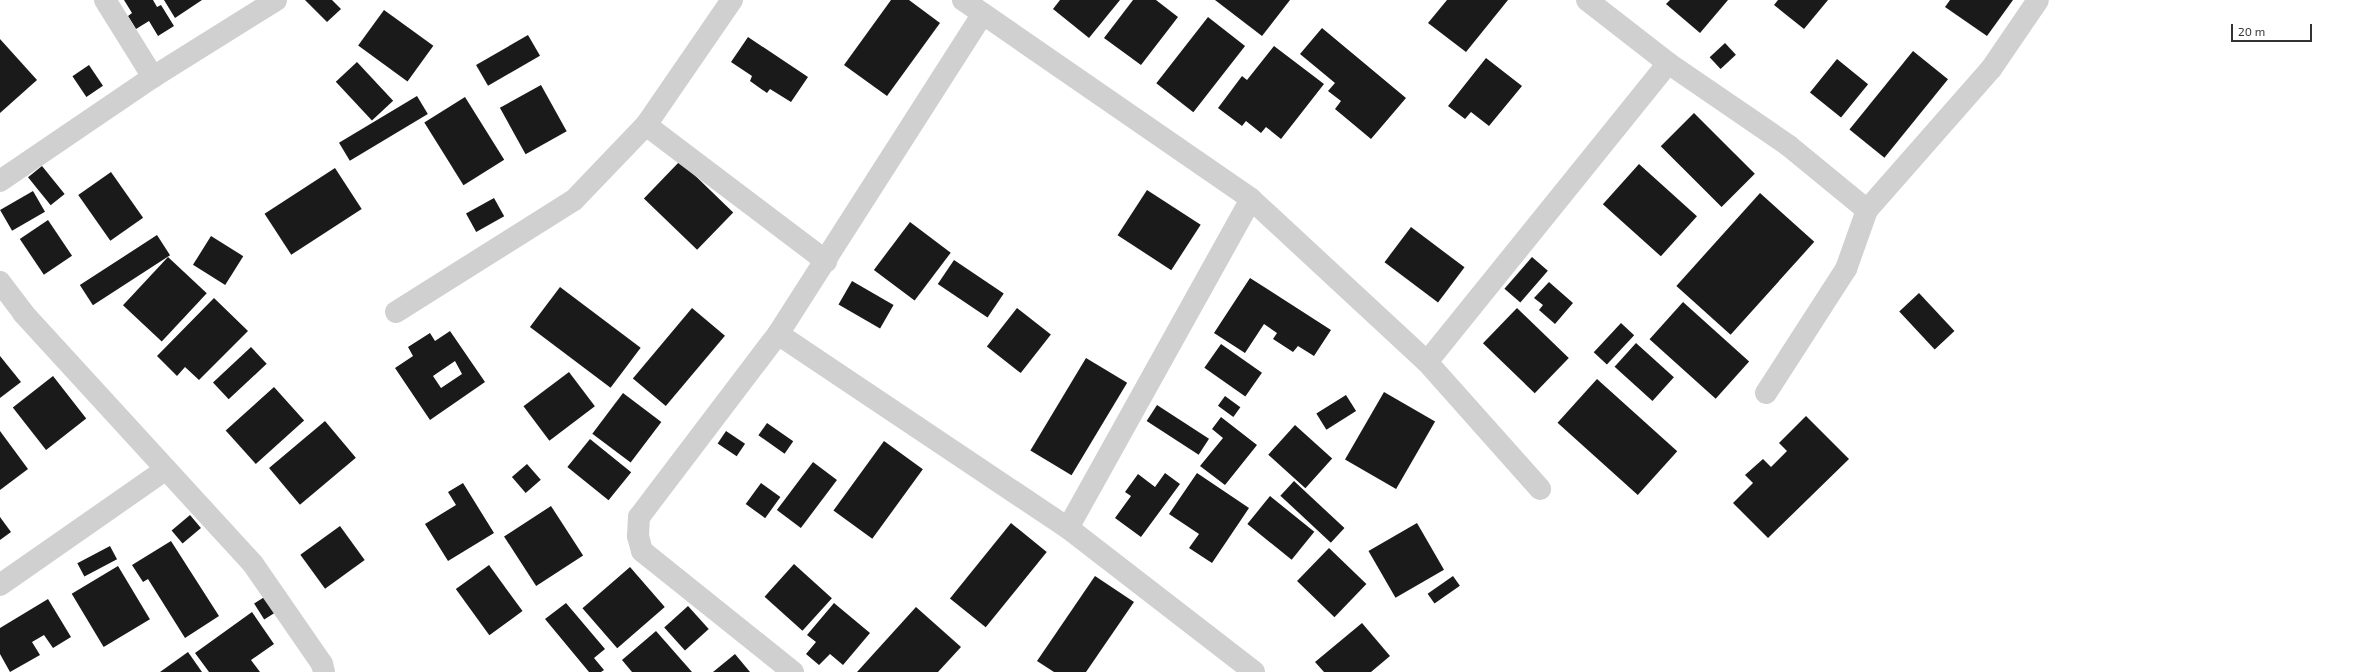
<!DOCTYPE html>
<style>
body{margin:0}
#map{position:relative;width:2377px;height:672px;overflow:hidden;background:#fff;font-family:"Exo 2",sans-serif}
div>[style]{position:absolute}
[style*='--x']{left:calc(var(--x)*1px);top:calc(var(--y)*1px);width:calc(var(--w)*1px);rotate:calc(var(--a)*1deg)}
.building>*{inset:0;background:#1a1a1a;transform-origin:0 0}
.minor>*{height:22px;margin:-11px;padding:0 11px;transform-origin:11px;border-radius:11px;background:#d0d0d0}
span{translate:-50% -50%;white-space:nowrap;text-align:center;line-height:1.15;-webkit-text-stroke:4px #fff;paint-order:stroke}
.scale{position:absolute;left:2231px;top:24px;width:81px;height:18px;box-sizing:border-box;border:2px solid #333;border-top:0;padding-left:5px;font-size:12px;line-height:14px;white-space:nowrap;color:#333;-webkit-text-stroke:3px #fff;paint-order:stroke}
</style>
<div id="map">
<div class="building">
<i style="clip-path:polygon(124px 0,153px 0,157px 7px,161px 5px,174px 26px,158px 36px,149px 21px,136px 29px,128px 16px,132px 13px)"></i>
<i style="clip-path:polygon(164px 0,202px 0,175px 18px)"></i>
<i style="clip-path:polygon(305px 0,332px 0,341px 9px,327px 22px)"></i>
<i style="clip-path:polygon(891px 0,909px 0,940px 23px,887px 96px,844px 65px)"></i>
<i style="clip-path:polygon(1060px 0,1120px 0,1089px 38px,1053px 9px)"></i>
<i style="clip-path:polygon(1133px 0,1156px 0,1178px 17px,1141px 65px,1104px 38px)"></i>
<i style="clip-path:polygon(1215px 0,1290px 0,1262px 36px)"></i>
<i style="clip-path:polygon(1447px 0,1508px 0,1466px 52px,1428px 23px)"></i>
<i style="clip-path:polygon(1670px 0,1728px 0,1700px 33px,1666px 4px)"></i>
<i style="clip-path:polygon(1778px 0,1828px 0,1804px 29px,1774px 5px)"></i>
<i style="clip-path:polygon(1950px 0,2013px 0,1987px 36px,1945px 7px)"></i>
<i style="left:384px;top:10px;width:61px;height:44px;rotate:36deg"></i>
<i style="left:1208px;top:17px;width:47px;height:84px;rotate:38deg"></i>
<i style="clip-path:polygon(1322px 28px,1406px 98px,1371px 139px,1335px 109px,1341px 101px,1328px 91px,1335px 83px,1300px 54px)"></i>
<i style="left:528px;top:35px;width:24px;height:60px;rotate:60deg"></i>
<i style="clip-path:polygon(748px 37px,808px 77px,791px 102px,770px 89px,767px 93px,750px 81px,752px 76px,731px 62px)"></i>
<i style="clip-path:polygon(0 39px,37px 80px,0 113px)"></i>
<i style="left:1725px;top:43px;width:16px;height:21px;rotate:47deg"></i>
<i style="clip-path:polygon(1274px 46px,1324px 84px,1281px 139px,1266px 127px,1261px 133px,1246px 121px,1242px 126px,1218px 108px,1242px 76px,1247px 80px)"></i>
<i style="left:1913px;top:51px;width:45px;height:101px;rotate:39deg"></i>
<i style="clip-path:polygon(1486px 58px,1522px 86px,1489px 126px,1471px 112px,1465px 119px,1448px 106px)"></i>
<i style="left:1837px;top:59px;width:40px;height:43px;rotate:39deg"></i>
<i style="left:357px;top:62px;width:53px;height:29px;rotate:47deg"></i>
<i style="left:89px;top:65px;width:25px;height:20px;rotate:56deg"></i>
<i style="left:541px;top:85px;width:53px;height:47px;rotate:61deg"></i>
<i style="left:417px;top:96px;width:21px;height:91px;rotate:59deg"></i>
<i style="left:465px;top:97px;width:74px;height:48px;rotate:58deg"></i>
<i style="left:1694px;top:113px;width:86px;height:47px;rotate:45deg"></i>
<i style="left:680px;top:161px;width:74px;height:52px;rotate:44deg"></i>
<i style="left:1639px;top:164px;width:78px;height:54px;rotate:42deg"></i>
<i style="left:42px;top:166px;width:36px;height:18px;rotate:51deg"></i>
<i style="left:335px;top:168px;width:49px;height:84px;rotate:57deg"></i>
<i style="left:111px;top:172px;width:56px;height:40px;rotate:55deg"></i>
<i style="left:1147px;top:190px;width:64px;height:54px;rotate:33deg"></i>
<i style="left:33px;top:191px;width:24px;height:38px;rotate:60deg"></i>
<i style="left:1760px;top:193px;width:73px;height:125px;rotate:42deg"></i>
<i style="left:494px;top:198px;width:21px;height:32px;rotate:61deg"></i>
<i style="left:48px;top:220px;width:43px;height:34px;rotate:56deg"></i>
<i style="left:910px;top:222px;width:51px;height:60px;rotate:37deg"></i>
<i style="left:1411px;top:227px;width:67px;height:44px;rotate:37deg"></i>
<i style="left:157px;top:235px;width:24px;height:92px;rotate:57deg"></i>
<i style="left:211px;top:236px;width:38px;height:34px;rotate:32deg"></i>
<i style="left:168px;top:257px;width:53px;height:66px;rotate:43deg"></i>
<i style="left:1532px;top:257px;width:21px;height:42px;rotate:41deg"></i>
<i style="left:954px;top:260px;width:60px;height:29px;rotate:34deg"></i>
<i style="clip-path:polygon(1250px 278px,1331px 330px,1314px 356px,1298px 346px,1293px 352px,1273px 339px,1277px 333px,1264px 324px,1245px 353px,1214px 333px)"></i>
<i style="left:852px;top:281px;width:48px;height:27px;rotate:30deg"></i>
<i style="clip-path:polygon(1549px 282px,1573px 303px,1555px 324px,1539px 310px,1543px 305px,1534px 298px)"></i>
<i style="left:560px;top:287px;width:101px;height:50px;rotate:37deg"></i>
<i style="left:1919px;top:293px;width:52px;height:27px;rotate:47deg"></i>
<i style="clip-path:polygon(214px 298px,248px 331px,199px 380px,185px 367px,177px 376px,157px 356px)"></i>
<i style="left:1683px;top:302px;width:89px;height:50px;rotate:42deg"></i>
<i style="left:692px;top:308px;width:43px;height:92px;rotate:40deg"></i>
<i style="left:1017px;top:308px;width:43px;height:49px;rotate:38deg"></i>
<i style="left:1517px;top:308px;width:72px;height:49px;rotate:44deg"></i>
<i style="left:1621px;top:323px;width:18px;height:40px;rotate:43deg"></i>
<i style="clip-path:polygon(evenodd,450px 331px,485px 382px,430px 420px,395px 368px,413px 356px,408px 347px,430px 333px,435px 341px,450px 331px,455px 361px,462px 374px,441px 388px,433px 376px,455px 361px)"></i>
<i style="left:1636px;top:343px;width:51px;height:32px;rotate:42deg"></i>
<i style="left:1221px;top:344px;width:50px;height:29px;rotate:35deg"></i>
<i style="left:251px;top:347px;width:23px;height:52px;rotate:47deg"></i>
<i style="clip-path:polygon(0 356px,21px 382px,0 398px)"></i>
<i style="left:1086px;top:358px;width:48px;height:108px;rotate:31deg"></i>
<i style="left:569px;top:372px;width:43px;height:57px;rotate:53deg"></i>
<i style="left:53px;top:376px;width:54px;height:51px;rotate:52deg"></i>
<i style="left:1597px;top:379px;width:108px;height:59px;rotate:42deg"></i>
<i style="left:274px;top:387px;width:45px;height:65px;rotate:48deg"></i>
<i style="left:1384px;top:392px;width:59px;height:78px;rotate:30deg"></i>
<i style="left:623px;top:393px;width:48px;height:51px;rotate:37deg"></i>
<i style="left:1346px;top:395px;width:19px;height:35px;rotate:58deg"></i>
<i style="left:1225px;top:396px;width:19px;height:12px;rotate:36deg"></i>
<i style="left:1157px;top:405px;width:62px;height:19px;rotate:33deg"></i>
<i style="clip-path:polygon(1806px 416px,1849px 459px,1768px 538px,1733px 503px,1753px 483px,1745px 475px,1763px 459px,1771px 467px,1787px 451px,1779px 443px)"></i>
<i style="clip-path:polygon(1221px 417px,1257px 445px,1225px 485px,1200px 466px,1223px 438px,1212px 429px)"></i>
<i style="left:325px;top:421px;width:48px;height:73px;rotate:50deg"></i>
<i style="left:767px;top:423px;width:32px;height:15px;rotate:35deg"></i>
<i style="left:1295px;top:425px;width:50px;height:40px;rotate:42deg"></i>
<i style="clip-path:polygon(0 431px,28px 469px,0 490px)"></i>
<i style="left:726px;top:431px;width:23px;height:15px;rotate:34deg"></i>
<i style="left:590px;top:439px;width:53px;height:36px;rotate:39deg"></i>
<i style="left:884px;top:441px;width:48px;height:86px;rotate:36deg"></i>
<i style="left:813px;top:462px;width:30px;height:60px;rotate:37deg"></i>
<i style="left:527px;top:464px;width:21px;height:20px;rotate:49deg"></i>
<i style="clip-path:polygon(1165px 473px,1180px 484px,1141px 537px,1115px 518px,1131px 496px,1125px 492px,1138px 474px,1155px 487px)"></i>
<i style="clip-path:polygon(1197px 473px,1249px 508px,1212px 563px,1189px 548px,1199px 534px,1169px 514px)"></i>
<i style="left:1294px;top:481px;width:69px;height:20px;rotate:43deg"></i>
<i style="clip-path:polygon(463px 483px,494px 533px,448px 561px,425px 524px,456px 505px,448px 492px)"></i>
<i style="left:761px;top:483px;width:24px;height:26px;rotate:36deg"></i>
<i style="left:1270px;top:496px;width:57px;height:36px;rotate:39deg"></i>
<i style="left:551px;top:506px;width:59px;height:56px;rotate:57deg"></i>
<i style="left:190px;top:515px;width:17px;height:24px;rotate:50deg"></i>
<i style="clip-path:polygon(0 517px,11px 532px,0 540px)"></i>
<i style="left:1011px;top:523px;width:46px;height:97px;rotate:39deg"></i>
<i style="left:1417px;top:523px;width:54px;height:56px;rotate:60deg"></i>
<i style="left:340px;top:526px;width:42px;height:49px;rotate:54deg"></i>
<i style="clip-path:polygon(171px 541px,219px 616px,185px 638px,148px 579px,143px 582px,132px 565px)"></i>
<i style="left:110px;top:546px;width:15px;height:37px;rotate:62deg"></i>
<i style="left:1329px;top:548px;width:52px;height:46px;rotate:44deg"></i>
<i style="left:794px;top:564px;width:51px;height:44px;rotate:42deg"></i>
<i style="left:489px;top:565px;width:57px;height:41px;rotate:54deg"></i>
<i style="left:118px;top:566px;width:62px;height:54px;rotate:59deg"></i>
<i style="left:630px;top:567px;width:53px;height:63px;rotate:49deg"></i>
<i style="clip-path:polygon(1095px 576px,1134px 602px,1086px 672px,1054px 672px,1037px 661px)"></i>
<i style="left:1453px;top:576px;width:12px;height:31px;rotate:55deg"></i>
<i style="left:266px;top:596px;width:19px;height:14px;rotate:58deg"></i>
<i style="clip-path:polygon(48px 599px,71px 637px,53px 648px,44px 635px,32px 642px,40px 655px,10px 672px,0 654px,0 628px)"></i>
<i style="clip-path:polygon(566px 603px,605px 649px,594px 658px,604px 670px,601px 672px,589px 672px,545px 619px)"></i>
<i style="clip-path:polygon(834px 603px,870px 633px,843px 665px,830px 654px,819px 665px,806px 654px,816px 642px,807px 635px)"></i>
<i style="left:688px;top:606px;width:31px;height:32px;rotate:48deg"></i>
<i style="clip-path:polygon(916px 607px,961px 647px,938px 672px,857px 672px)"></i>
<i style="clip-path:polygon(252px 612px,274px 644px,251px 660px,260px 672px,209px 672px,195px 653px)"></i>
<i style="clip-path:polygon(1362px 623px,1390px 656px,1371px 672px,1324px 672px,1315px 662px)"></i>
<i style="clip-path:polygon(656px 631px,692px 672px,632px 672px,622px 660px)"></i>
<i style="clip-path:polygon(188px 652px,202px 672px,160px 672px)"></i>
<i style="clip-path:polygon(735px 654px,750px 672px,713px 672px)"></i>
</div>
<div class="minor">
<i style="--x:105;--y:0;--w:91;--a:58.1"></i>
<i style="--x:963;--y:0;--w:350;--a:34.6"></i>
<i style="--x:1251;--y:199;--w:240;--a:42.8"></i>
<i style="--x:1427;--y:362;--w:170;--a:48.3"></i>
<i style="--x:1587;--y:0;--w:103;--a:37.9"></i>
<i style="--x:1668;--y:63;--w:147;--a:34.4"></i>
<i style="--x:1789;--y:146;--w:101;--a:39.4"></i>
<i style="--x:646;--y:125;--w:226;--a:37.1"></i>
<i style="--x:0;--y:181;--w:185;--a:-34.2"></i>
<i style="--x:153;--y:77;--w:145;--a:-32"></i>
<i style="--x:0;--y:282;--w:39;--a:53"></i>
<i style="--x:23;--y:313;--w:340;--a:47.5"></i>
<i style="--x:253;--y:564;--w:121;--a:55.4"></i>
<i style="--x:322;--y:664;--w:8;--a:76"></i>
<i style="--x:396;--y:312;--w:210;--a:-32.2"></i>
<i style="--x:574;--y:200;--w:104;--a:-46.2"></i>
<i style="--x:646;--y:125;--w:152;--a:-55.5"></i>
<i style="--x:778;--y:334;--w:349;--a:33.8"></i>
<i style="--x:1068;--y:528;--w:235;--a:37.7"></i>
<i style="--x:1427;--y:362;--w:384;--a:-51.1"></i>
<i style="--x:1766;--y:393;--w:148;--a:-57.2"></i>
<i style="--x:1846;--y:269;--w:63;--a:-70.4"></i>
<i style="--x:1867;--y:210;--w:188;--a:-48.7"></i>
<i style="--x:1991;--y:69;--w:83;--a:-55.7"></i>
<i style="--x:1068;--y:528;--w:376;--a:-60.9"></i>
<i style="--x:0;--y:585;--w:201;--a:-34.9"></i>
<i style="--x:793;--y:672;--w:193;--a:-141.3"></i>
<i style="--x:642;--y:551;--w:16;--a:-105"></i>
<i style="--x:638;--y:536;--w:19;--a:-87"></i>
<i style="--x:639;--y:517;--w:230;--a:-52.8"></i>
<i style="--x:778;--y:334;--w:380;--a:-57.4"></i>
</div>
<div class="scale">20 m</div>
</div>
